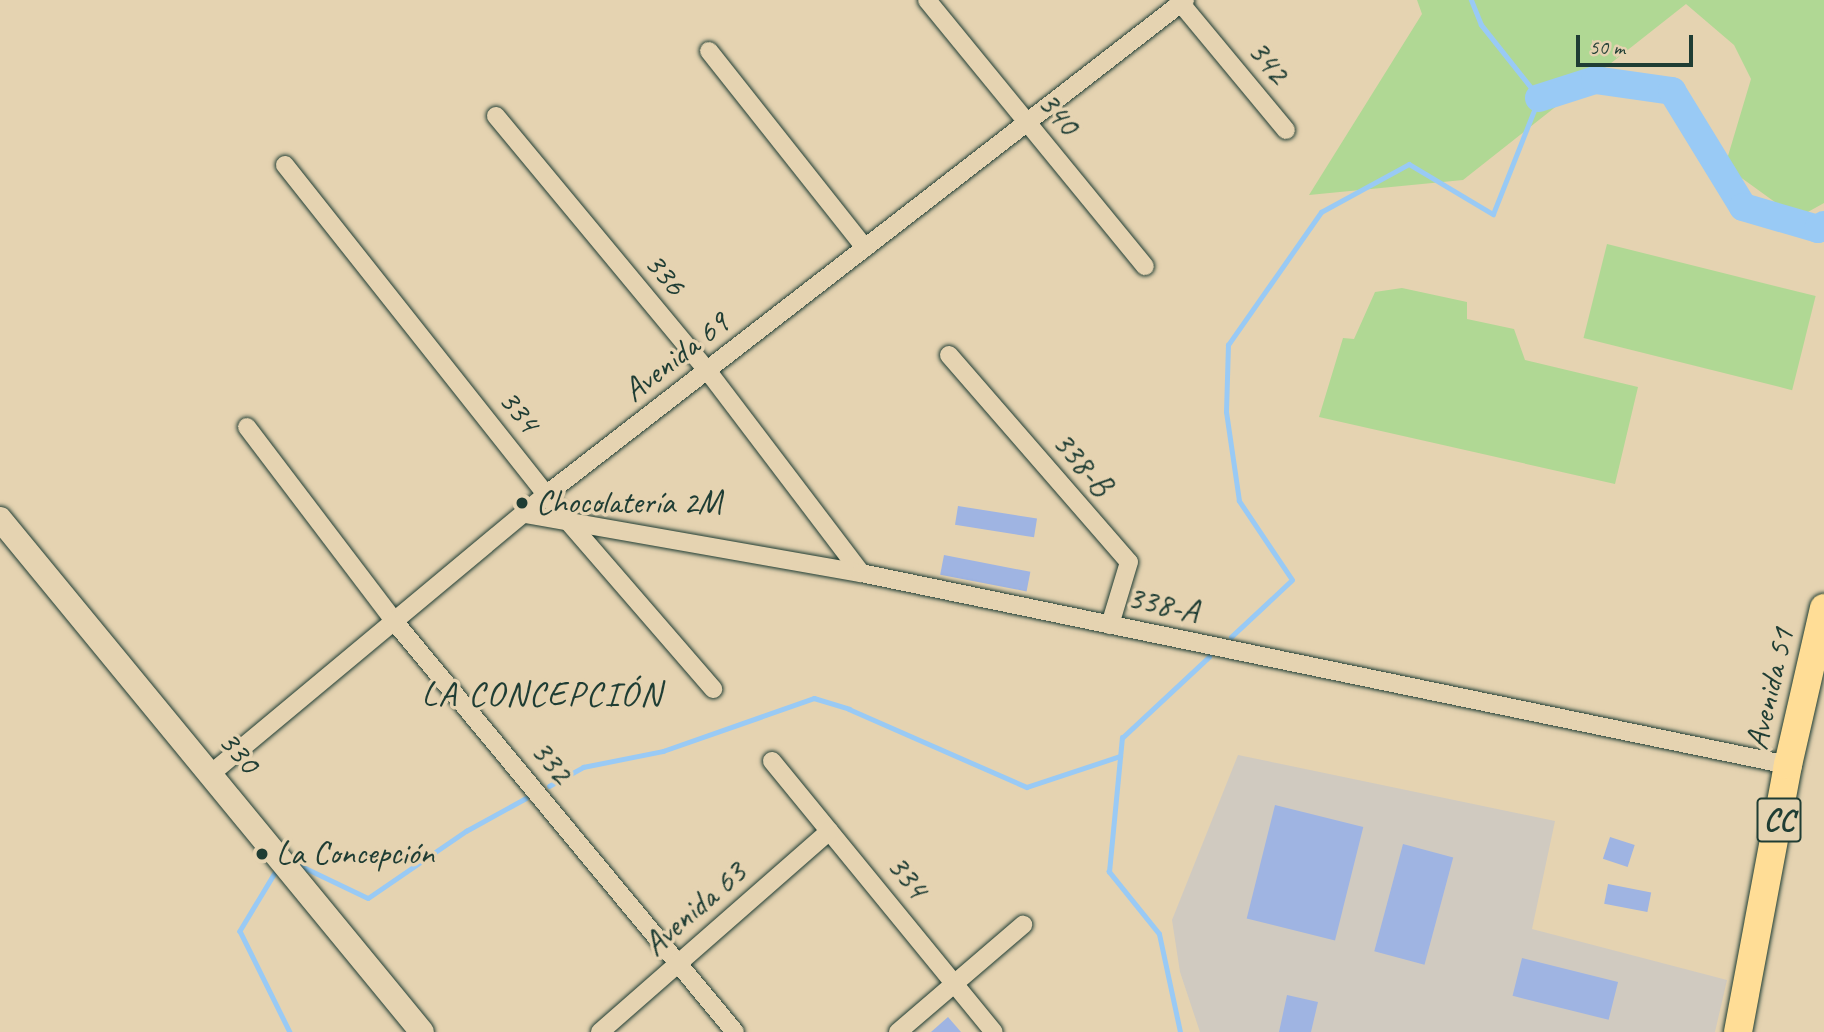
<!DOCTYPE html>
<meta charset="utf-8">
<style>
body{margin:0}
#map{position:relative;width:1824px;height:1032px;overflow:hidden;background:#e5d3b1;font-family:Caveat,sans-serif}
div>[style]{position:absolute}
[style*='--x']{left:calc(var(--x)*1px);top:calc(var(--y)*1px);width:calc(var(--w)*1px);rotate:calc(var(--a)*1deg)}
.built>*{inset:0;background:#d0cac0}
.green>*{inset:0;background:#b0d894;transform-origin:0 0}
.stream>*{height:4.5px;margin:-2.25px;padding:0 2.25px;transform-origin:2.25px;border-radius:2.25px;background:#99caf5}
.river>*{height:28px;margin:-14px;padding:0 14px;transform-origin:14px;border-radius:14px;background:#99caf5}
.building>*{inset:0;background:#9fb4e2;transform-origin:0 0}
.roads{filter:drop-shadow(0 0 2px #1f3d34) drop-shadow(0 0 2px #1f3d34)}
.street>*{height:18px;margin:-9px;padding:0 9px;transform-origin:9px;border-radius:9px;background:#e5d3b1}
.secondary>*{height:24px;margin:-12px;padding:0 12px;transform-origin:12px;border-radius:12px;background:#e5d3b1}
.primary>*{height:28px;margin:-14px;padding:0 14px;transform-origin:14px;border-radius:14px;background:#ffdd96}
.dots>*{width:19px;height:19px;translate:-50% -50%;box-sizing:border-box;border:4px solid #e5d3b1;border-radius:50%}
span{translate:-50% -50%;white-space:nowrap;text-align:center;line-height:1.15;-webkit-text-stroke:7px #e5d3b1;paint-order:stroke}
.shield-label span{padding:2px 5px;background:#e5d3b1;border:2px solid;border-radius:5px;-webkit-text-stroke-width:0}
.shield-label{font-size:32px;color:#1f3d34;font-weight:700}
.street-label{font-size:33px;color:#1f3d34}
.poi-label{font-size:33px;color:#1f3d34}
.left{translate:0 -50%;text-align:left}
.neighbourhood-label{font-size:35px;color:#1f3d34;letter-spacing:2px}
.scale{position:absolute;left:1576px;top:35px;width:117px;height:32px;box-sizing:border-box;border:4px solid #1f3d34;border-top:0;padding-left:9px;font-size:21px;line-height:24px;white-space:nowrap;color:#1f3d34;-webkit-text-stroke:5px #e5d3b1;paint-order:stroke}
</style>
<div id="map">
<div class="built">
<i style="clip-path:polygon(1238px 755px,1555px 821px,1532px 929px,1727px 980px,1715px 1032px,1200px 1032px,1180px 972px,1172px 920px)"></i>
</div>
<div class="green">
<i style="clip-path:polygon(1417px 0,1824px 0,1824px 203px,1797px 218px,1725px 166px,1751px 79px,1734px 45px,1686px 4px,1463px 180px,1309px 195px,1422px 14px)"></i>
<i style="left:1607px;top:244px;width:215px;height:97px;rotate:14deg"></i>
<i style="clip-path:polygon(1402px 288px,1467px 302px,1467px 319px,1514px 329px,1525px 360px,1638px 387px,1615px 484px,1319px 417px,1343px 338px,1354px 339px,1375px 292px)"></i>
</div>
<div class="stream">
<i style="--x:1231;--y:637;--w:83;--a:-43.1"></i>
<i style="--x:1292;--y:580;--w:95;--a:-123.9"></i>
<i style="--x:1239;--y:501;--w:90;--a:-98.3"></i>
<i style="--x:1226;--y:412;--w:67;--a:-88.3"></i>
<i style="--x:1228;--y:345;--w:162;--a:-55"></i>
<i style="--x:1321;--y:212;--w:100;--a:-28.6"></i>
<i style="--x:1409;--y:164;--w:98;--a:30.8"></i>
<i style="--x:1493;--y:214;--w:125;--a:-68.4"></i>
<i style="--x:1539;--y:98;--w:93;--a:-128.5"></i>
<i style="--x:1481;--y:25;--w:27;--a:-112"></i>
<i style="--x:549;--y:786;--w:39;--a:-29"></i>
<i style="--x:583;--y:767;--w:82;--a:-11.3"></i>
<i style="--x:663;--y:751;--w:160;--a:-19.3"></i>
<i style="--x:814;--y:698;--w:37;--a:17"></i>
<i style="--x:849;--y:709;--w:194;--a:23.7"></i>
<i style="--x:1027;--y:787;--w:98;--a:-18.4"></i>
<i style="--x:299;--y:865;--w:76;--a:25.6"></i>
<i style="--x:368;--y:898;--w:119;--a:-34.4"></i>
<i style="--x:466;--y:831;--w:68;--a:-28.8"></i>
<i style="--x:275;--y:873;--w:68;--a:121.1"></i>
<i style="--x:240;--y:931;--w:113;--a:63.7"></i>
<i style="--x:1180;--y:1032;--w:100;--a:-102.1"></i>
<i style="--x:1159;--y:934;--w:80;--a:-128.9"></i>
<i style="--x:1109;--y:872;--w:135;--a:-84.5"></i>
<i style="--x:1122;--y:738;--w:119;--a:-43"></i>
</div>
<div class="river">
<i style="--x:1539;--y:98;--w:59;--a:-17.8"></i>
<i style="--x:1595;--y:80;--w:78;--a:8.1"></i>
<i style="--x:1672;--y:91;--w:136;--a:58.5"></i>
<i style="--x:1743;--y:207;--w:78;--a:16.3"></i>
<i style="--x:1818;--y:229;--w:7;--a:-34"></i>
</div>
<div class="building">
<i style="left:958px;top:506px;width:80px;height:19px;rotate:9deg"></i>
<i style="left:944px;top:555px;width:88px;height:20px;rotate:11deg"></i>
<i style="left:1275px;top:805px;width:91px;height:117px;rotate:14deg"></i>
<i style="left:1610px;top:837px;width:26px;height:23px;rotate:18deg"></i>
<i style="left:1403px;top:844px;width:52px;height:111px;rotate:15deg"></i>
<i style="left:1608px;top:884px;width:44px;height:20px;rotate:11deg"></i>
<i style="left:1522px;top:958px;width:99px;height:39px;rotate:14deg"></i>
<i style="clip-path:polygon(1287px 995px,1318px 1002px,1311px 1032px,1279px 1032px)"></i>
<i style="clip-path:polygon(948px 1017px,961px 1032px,931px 1032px)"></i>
</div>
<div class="roads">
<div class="street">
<i style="--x:927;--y:0;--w:344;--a:50.7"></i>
<i style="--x:1178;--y:0;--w:169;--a:50.3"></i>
<i style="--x:709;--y:51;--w:251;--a:51.6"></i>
<i style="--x:496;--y:116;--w:330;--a:50.3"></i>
<i style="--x:707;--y:370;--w:255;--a:52.8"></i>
<i style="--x:285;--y:165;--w:452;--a:51.6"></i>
<i style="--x:566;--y:519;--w:225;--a:49.1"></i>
<i style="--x:949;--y:355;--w:274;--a:49"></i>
<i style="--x:1129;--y:562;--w:66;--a:106.8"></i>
<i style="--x:247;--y:427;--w:243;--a:52.8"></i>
<i style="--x:394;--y:621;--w:534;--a:50.32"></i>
<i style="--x:525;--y:514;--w:341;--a:10"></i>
<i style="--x:861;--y:573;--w:947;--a:11.7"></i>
<i style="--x:772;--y:761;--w:350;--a:50.7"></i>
<i style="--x:213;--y:772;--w:435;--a:-39.8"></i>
<i style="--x:547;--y:494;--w:807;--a:-37.75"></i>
<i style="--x:600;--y:1032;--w:305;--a:-41.2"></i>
<i style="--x:898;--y:1032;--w:165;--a:-40.6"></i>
</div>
<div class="secondary">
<i style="--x:0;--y:519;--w:664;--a:50.56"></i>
</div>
<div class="primary">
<i style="--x:1738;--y:1032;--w:272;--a:-79.4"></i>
<i style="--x:1788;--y:765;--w:161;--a:-77.1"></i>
</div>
</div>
<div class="dots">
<i style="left:522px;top:503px;background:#1f3d34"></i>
<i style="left:262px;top:854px;background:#1f3d34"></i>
</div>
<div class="shield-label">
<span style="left:1779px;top:820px">CC</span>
</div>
<div class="street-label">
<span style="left:1268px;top:62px;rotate:50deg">342</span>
<span style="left:1058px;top:114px;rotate:50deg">340</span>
<span style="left:665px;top:274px;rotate:50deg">336</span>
<span style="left:676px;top:357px;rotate:-38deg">Avenida 69</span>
<span style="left:519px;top:411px;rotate:51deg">334</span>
<span style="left:1082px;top:464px;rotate:49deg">338-B</span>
<span style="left:1163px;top:605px;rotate:12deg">338-A</span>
<span style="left:1770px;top:689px;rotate:-77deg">Avenida 51</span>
<span style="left:239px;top:752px;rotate:50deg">330</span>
<span style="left:551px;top:762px;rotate:50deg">332</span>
<span style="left:907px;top:877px;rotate:51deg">334</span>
<span style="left:695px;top:909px;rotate:-41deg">Avenida 63</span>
</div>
<div class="poi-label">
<span class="left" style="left:536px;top:503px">Chocolatería 2M</span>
<span class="left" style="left:276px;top:854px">La Concepción</span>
</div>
<div class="neighbourhood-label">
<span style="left:542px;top:694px">LA CONCEPCIÓN</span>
</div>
<div class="scale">50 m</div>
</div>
